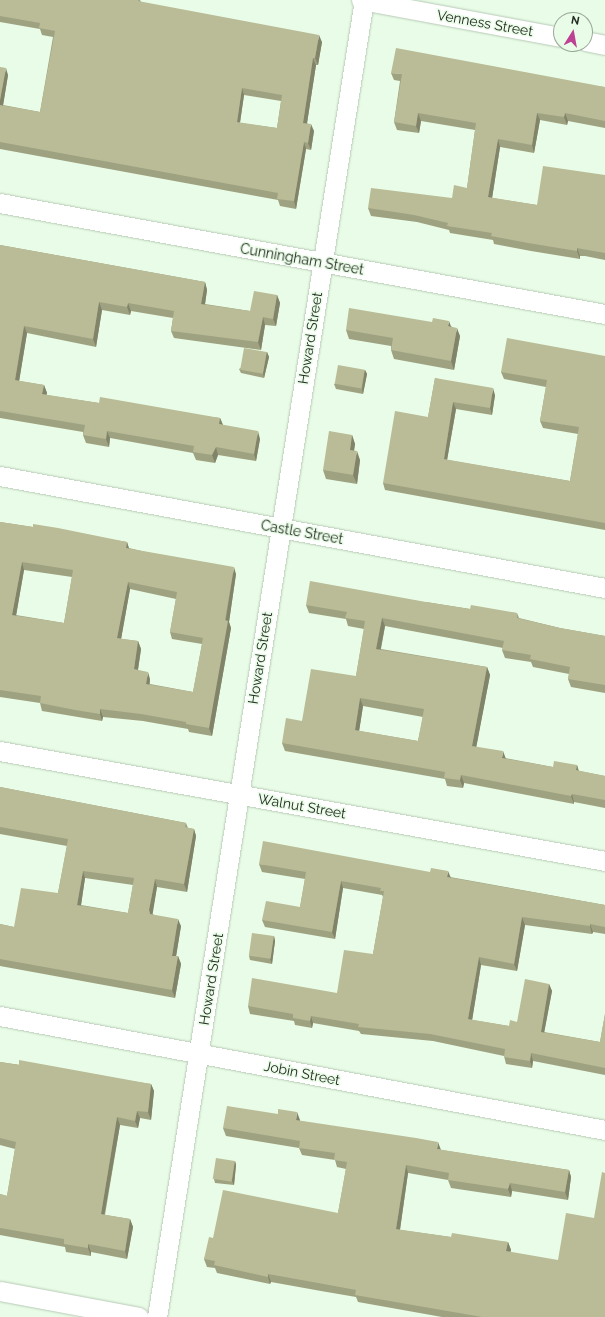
<!DOCTYPE html>
<style>
body{margin:0}
#map{position:relative;width:605px;height:1317px;overflow:hidden;background:#e9fce7;font-family:Raleway,sans-serif}
div>[style]{position:absolute}
[style*='--x']{left:calc(var(--x)*1px);top:calc(var(--y)*1px);width:calc(var(--w)*1px);rotate:calc(var(--a)*1deg)}
.roads{filter:drop-shadow(0 0 1px #b7cab6) drop-shadow(0 0 1px #b7cab6)}
.street>*{height:19px;margin:-9.5px;padding:0 9.5px;transform-origin:9.5px;border-radius:9.5px;background:#fff}
.wall>*{inset:0;background:#9fa281}
.shaded-wall>*{inset:0;background:#828469}
.building>*{inset:0;background:#b9bc96;transform-origin:0 0}
span{translate:-50% -50%;white-space:nowrap;text-align:center;line-height:1.15;-webkit-text-stroke:3px #e9fce7;paint-order:stroke}
.street-label{font-size:14px;color:#242b23}
.north{position:absolute;left:553px;top:12px;width:40px;height:40px;box-sizing:border-box;background:#e9fce7;border:1px solid #9aa899;border-radius:50%;rotate:11deg;font-size:11px;font-weight:700;line-height:16px;text-align:center;color:#242b23}
.north::after{content:'';display:block;margin:auto;width:14px;height:18px;background:#be4293;clip-path:polygon(50% 0,100% 100%,50% 72%,0 100%)}
</style>
<div id="map">
<div class="roads">
<div class="street">
<i style="--x:361;--y:0;--w:203;--a:10.5"></i>
<i style="--x:585;--y:41;--w:20;--a:11"></i>
<i style="--x:0;--y:203;--w:615;--a:10.4"></i>
<i style="--x:0;--y:476;--w:615;--a:10.49"></i>
<i style="--x:0;--y:751;--w:615;--a:10.3"></i>
<i style="--x:0;--y:1016;--w:616;--a:10.67"></i>
<i style="--x:0;--y:1291;--w:141;--a:10.6"></i>
<i style="--x:157;--y:1317;--w:1333;--a:-81.07"></i>
</div>
</div>
<div class="wall">
<i style="clip-path:polygon(evenodd,0 0,140px 0,141px 2px,322px 42px,318px 65px,316px 65px,307px 123px,314px 131px,311px 150px,306px 149px,296px 209px,280px 206px,278px 200px,0 149px,0 67px,8px 75px,3px 105px,40px 112px,53px 37px,42px 35px,40px 29px,0 22px,0 0,244px 95px,281px 101px,277px 128px,240px 123px,244px 95px)"></i>
<i style="clip-path:polygon(391px 73px,605px 87px,605px 128px,568px 121px,567px 125px,540px 120px,534px 153px,500px 147px,492px 198px,537px 205px,605px 175px,605px 260px,585px 256px,580px 256px,580px 259px,531px 251px,494px 244px,493px 240px,450px 233px,449px 230px,417px 222px,371px 216px,368px 208px,452px 198px,467px 188px,475px 130px,421px 121px,419px 133px,397px 130px,394px 122px,400px 81px,394px 80px)"></i>
<i style="clip-path:polygon(0 245px,205px 282px,207px 290px,205px 304px,250px 311px,277px 295px,280px 303px,276px 326px,265px 325px,261px 350px,174px 338px,171px 331px,173px 318px,131px 311px,130px 315px,102px 310px,96px 347px,27px 333px,19px 381px,44px 385px,47px 393px,46px 395px,99px 403px,220px 418px,223px 425px,260px 439px,256px 461px,218px 455px,215px 463px,196px 460px,193px 453px,110px 438px,109px 447px,86px 443px,83px 435px,83px 432px,0 418px)"></i>
<i style="clip-path:polygon(451px 326px,460px 336px,454px 370px,394px 359px,391px 350px,391px 346px,349px 339px,346px 330px)"></i>
<i style="clip-path:polygon(267px 352px,269px 357px,264px 378px,241px 373px,239px 369px)"></i>
<i style="clip-path:polygon(605px 356px,605px 530px,385px 490px,383px 483px,428px 417px,435px 378px,495px 395px,492px 415px,456px 409px,447px 460px,570px 481px,578px 434px,543px 428px,540px 421px,546px 387px,504px 379px,501px 372px)"></i>
<i style="clip-path:polygon(365px 370px,367px 374px,363px 394px,336px 389px,334px 384px)"></i>
<i style="clip-path:polygon(352px 435px,355px 444px,354px 450px,360px 460px,357px 484px,326px 479px,323px 470px)"></i>
<i style="clip-path:polygon(evenodd,0 522px,33px 527px,127px 542px,129px 548px,236px 574px,229px 622px,231px 628px,212px 736px,189px 732px,188px 729px,143px 721px,103px 717px,102px 721px,42px 711px,40px 703px,0 697px,0 522px,24px 570px,72px 577px,64px 623px,16px 615px,24px 570px,0 522px,130px 589px,176px 599px,170px 632px,172px 639px,202px 644px,193px 692px,150px 684px,150px 679px,138px 670px,141px 649px,138px 641px,121px 639px,130px 589px)"></i>
<i style="clip-path:polygon(evenodd,426px 602px,470px 609px,517px 613px,519px 618px,560px 628px,605px 636px,605px 693px,571px 687px,568px 679px,569px 674px,533px 667px,531px 662px,505px 658px,502px 650px,503px 648px,385px 626px,381px 649px,487px 667px,490px 675px,476px 747px,505px 758px,553px 767px,577px 765px,579px 771px,605px 776px,605px 808px,574px 802px,574px 804px,464px 783px,463px 788px,447px 786px,445px 779px,285px 751px,282px 743px,302px 721px,356px 676px,364px 629px,348px 626px,346px 619px,309px 613px,306px 605px,426px 602px,363px 706px,423px 717px,418px 741px,359px 731px,363px 706px)"></i>
<i style="clip-path:polygon(evenodd,0 787px,186px 823px,188px 828px,194px 829px,196px 836px,187px 892px,157px 887px,152px 914px,181px 926px,176px 956px,178px 956px,181px 964px,175px 998px,0 966px,0 924px,14px 927px,58px 893px,67px 846px,0 834px,0 787px,85px 878px,133px 885px,128px 913px,81px 905px,85px 878px)"></i>
<i style="clip-path:polygon(259px 864px,450px 877px,605px 905px,605px 934px,593px 932px,592px 934px,525px 925px,517px 971px,481px 965px,472px 1020px,509px 1026px,517px 1022px,549px 984px,552px 991px,544px 1032px,600px 1042px,605px 1014px,605px 1075px,533px 1061px,532px 1068px,506px 1064px,504px 1056px,433px 1041px,361px 1034px,359px 1031px,313px 1023px,312px 1028px,295px 1025px,294px 1021px,250px 1014px,248px 1006px,337px 993px,373px 954px,383px 897px,382px 895px,343px 888px,335px 939px,265px 927px,262px 920px,300px 907px,305px 879px,262px 872px)"></i>
<i style="clip-path:polygon(274px 936px,275px 941px,272px 964px,250px 960px,249px 956px)"></i>
<i style="clip-path:polygon(0 1062px,151px 1084px,154px 1091px,151px 1120px,140px 1118px,138px 1128px,120px 1125px,105px 1215px,130px 1219px,133px 1227px,127px 1259px,91px 1252px,91px 1256px,66px 1252px,65px 1247px,0 1235px,0 1194px,7px 1196px,15px 1149px,0 1145px)"></i>
<i style="clip-path:polygon(300px 1120px,300px 1121px,441px 1150px,569px 1170px,571px 1177px,568px 1200px,512px 1191px,511px 1197px,451px 1188px,448px 1180px,408px 1173px,400px 1230px,451px 1237px,508px 1242px,511px 1250px,510px 1252px,605px 1317px,442px 1317px,358px 1302px,356px 1297px,321px 1291px,271px 1282px,270px 1284px,217px 1273px,215px 1268px,207px 1267px,204px 1259px,213px 1238px,338px 1213px,346px 1169px,337px 1167px,335px 1160px,302px 1155px,299px 1148px,226px 1136px,223px 1128px)"></i>
<i style="clip-path:polygon(235px 1161px,236px 1165px,234px 1185px,215px 1183px,214px 1179px)"></i>
</div>
<div class="shaded-wall">
<i style="clip-path:polygon(319px 35px,322px 42px,318px 65px,315px 58px)"></i>
<i style="clip-path:polygon(313px 58px,316px 65px,306px 130px,303px 123px)"></i>
<i style="clip-path:polygon(6px 68px,8px 75px,2px 112px,0 106px,0 100px)"></i>
<i style="clip-path:polygon(242px 88px,244px 95px,239px 129px,237px 122px)"></i>
<i style="clip-path:polygon(418px 113px,421px 121px,419px 133px,416px 126px)"></i>
<i style="clip-path:polygon(537px 113px,540px 120px,534px 153px,532px 145px)"></i>
<i style="clip-path:polygon(565px 113px,568px 121px,567px 125px,564px 117px)"></i>
<i style="clip-path:polygon(311px 124px,314px 131px,311px 150px,308px 143px)"></i>
<i style="clip-path:polygon(498px 139px,500px 147px,491px 205px,488px 197px)"></i>
<i style="clip-path:polygon(304px 142px,306px 149px,296px 209px,294px 201px)"></i>
<i style="clip-path:polygon(577px 248px,580px 256px,580px 259px,577px 251px)"></i>
<i style="clip-path:polygon(205px 282px,207px 290px,204px 311px,201px 304px)"></i>
<i style="clip-path:polygon(277px 295px,280px 303px,276px 326px,273px 319px)"></i>
<i style="clip-path:polygon(99px 302px,102px 310px,96px 347px,93px 339px)"></i>
<i style="clip-path:polygon(128px 303px,131px 311px,130px 315px,127px 307px)"></i>
<i style="clip-path:polygon(263px 317px,265px 325px,261px 350px,258px 342px)"></i>
<i style="clip-path:polygon(449px 321px,452px 329px,448px 326px)"></i>
<i style="clip-path:polygon(24px 326px,27px 333px,18px 388px,15px 380px)"></i>
<i style="clip-path:polygon(457px 328px,460px 336px,454px 370px,451px 361px)"></i>
<i style="clip-path:polygon(267px 352px,269px 357px,264px 378px,263px 373px)"></i>
<i style="clip-path:polygon(365px 370px,367px 374px,363px 394px,362px 389px)"></i>
<i style="clip-path:polygon(44px 385px,47px 393px,45px 402px,42px 394px)"></i>
<i style="clip-path:polygon(493px 388px,495px 395px,492px 415px,490px 408px)"></i>
<i style="clip-path:polygon(453px 402px,456px 409px,446px 466px,444px 459px)"></i>
<i style="clip-path:polygon(220px 418px,223px 425px,219px 424px)"></i>
<i style="clip-path:polygon(107px 431px,110px 438px,109px 447px,106px 439px)"></i>
<i style="clip-path:polygon(258px 431px,260px 439px,256px 461px,254px 454px)"></i>
<i style="clip-path:polygon(352px 435px,355px 444px,353px 458px,350px 450px)"></i>
<i style="clip-path:polygon(216px 447px,218px 455px,215px 463px,212px 455px)"></i>
<i style="clip-path:polygon(357px 451px,360px 460px,357px 484px,353px 475px)"></i>
<i style="clip-path:polygon(127px 542px,129px 549px,126px 548px)"></i>
<i style="clip-path:polygon(22px 562px,24px 570px,15px 622px,12px 615px)"></i>
<i style="clip-path:polygon(234px 567px,236px 574px,229px 622px,231px 628px,212px 736px,209px 728px)"></i>
<i style="clip-path:polygon(128px 582px,130px 589px,120px 645px,117px 638px)"></i>
<i style="clip-path:polygon(382px 618px,385px 626px,379px 657px,376px 649px)"></i>
<i style="clip-path:polygon(138px 641px,141px 649px,137px 676px,134px 669px)"></i>
<i style="clip-path:polygon(487px 667px,490px 675px,475px 754px,472px 746px)"></i>
<i style="clip-path:polygon(148px 672px,150px 679px,148px 691px,146px 684px)"></i>
<i style="clip-path:polygon(360px 698px,363px 706px,358px 738px,355px 730px)"></i>
<i style="clip-path:polygon(100px 709px,103px 717px,102px 721px,100px 714px)"></i>
<i style="clip-path:polygon(503px 751px,506px 759px,502px 758px)"></i>
<i style="clip-path:polygon(577px 765px,579px 773px,576px 770px)"></i>
<i style="clip-path:polygon(461px 775px,464px 783px,463px 788px,460px 780px)"></i>
<i style="clip-path:polygon(572px 794px,574px 802px,574px 804px,571px 796px)"></i>
<i style="clip-path:polygon(194px 829px,196px 836px,187px 892px,184px 884px)"></i>
<i style="clip-path:polygon(83px 871px,85px 878px,80px 912px,77px 905px)"></i>
<i style="clip-path:polygon(448px 871px,451px 878px,447px 877px)"></i>
<i style="clip-path:polygon(155px 879px,157px 887px,152px 918px,153px 922px,149px 910px)"></i>
<i style="clip-path:polygon(341px 881px,343px 888px,335px 939px,332px 932px)"></i>
<i style="clip-path:polygon(522px 917px,525px 925px,517px 971px,514px 964px)"></i>
<i style="clip-path:polygon(178px 919px,181px 926px,175px 963px,172px 956px)"></i>
<i style="clip-path:polygon(590px 924px,593px 932px,592px 934px,590px 926px)"></i>
<i style="clip-path:polygon(274px 936px,275px 941px,272px 964px,270px 959px)"></i>
<i style="clip-path:polygon(178px 956px,181px 964px,175px 998px,172px 990px)"></i>
<i style="clip-path:polygon(479px 957px,481px 965px,471px 1027px,468px 1019px)"></i>
<i style="clip-path:polygon(549px 984px,552px 991px,543px 1039px,541px 1032px)"></i>
<i style="clip-path:polygon(311px 1016px,313px 1023px,312px 1028px,310px 1021px)"></i>
<i style="clip-path:polygon(531px 1053px,533px 1061px,532px 1068px,530px 1061px)"></i>
<i style="clip-path:polygon(151px 1084px,154px 1091px,151px 1120px,148px 1112px)"></i>
<i style="clip-path:polygon(137px 1111px,140px 1118px,138px 1128px,135px 1121px)"></i>
<i style="clip-path:polygon(297px 1112px,300px 1120px,299px 1128px,296px 1120px)"></i>
<i style="clip-path:polygon(117px 1117px,120px 1125px,103px 1222px,101px 1214px)"></i>
<i style="clip-path:polygon(438px 1142px,441px 1150px,437px 1149px)"></i>
<i style="clip-path:polygon(235px 1161px,236px 1165px,234px 1185px,232px 1181px)"></i>
<i style="clip-path:polygon(406px 1165px,408px 1173px,399px 1236px,396px 1229px)"></i>
<i style="clip-path:polygon(569px 1170px,571px 1177px,568px 1200px,565px 1192px)"></i>
<i style="clip-path:polygon(510px 1183px,512px 1191px,511px 1197px,508px 1189px)"></i>
<i style="clip-path:polygon(130px 1219px,133px 1227px,127px 1259px,125px 1251px)"></i>
<i style="clip-path:polygon(508px 1242px,511px 1250px,509px 1259px,506px 1251px)"></i>
<i style="clip-path:polygon(88px 1244px,91px 1252px,91px 1256px,88px 1248px)"></i>
<i style="clip-path:polygon(268px 1274px,271px 1282px,270px 1284px,268px 1277px)"></i>
</div>
<div class="building">
<i style="clip-path:polygon(evenodd,0 0,139px 0,138px 1px,319px 35px,315px 58px,313px 58px,303px 123px,311px 124px,308px 143px,304px 142px,294px 201px,277px 199px,278px 193px,0 142px,0 105px,40px 112px,55px 31px,39px 28px,40px 23px,0 16px,0 0,242px 88px,282px 95px,277px 128px,237px 122px,242px 88px)"></i>
<i style="clip-path:polygon(396px 48px,605px 87px,605px 121px,565px 113px,564px 117px,537px 113px,532px 145px,498px 139px,488px 197px,537px 205px,543px 166px,605px 175px,605px 253px,582px 249px,577px 248px,577px 251px,528px 243px,491px 236px,492px 233px,447px 226px,448px 223px,414px 215px,368px 208px,371px 188px,452px 198px,454px 185px,467px 188px,476px 123px,418px 113px,416px 126px,394px 122px,402px 74px,391px 73px)"></i>
<i style="clip-path:polygon(0 67px,6px 68px,0 100px)"></i>
<i style="clip-path:polygon(0 245px,205px 282px,201px 304px,250px 311px,254px 291px,277px 295px,273px 319px,263px 317px,258px 342px,171px 331px,174px 311px,128px 303px,127px 307px,99px 302px,93px 339px,24px 326px,15px 380px,44px 385px,42px 394px,99px 403px,100px 397px,220px 418px,219px 424px,258px 431px,254px 454px,216px 447px,212px 455px,193px 452px,194px 446px,107px 431px,106px 439px,83px 435px,85px 425px,0 411px)"></i>
<i style="clip-path:polygon(349px 308px,432px 322px,433px 318px,449px 321px,448px 326px,457px 328px,451px 361px,391px 350px,393px 338px,346px 330px)"></i>
<i style="clip-path:polygon(507px 338px,605px 356px,605px 523px,383px 483px,395px 411px,428px 417px,435px 378px,493px 388px,490px 408px,453px 402px,444px 459px,570px 481px,579px 427px,540px 421px,547px 380px,501px 372px)"></i>
<i style="left:244px;top:348px;width:23px;height:22px;rotate:10deg"></i>
<i style="left:338px;top:365px;width:27px;height:19px;rotate:10deg"></i>
<i style="clip-path:polygon(329px 431px,352px 435px,350px 450px,357px 451px,353px 475px,323px 470px)"></i>
<i style="clip-path:polygon(evenodd,0 522px,33px 527px,33px 524px,58px 528px,127px 542px,126px 548px,234px 567px,225px 620px,228px 621px,209px 728px,186px 724px,186px 722px,141px 714px,100px 709px,100px 714px,75px 710px,40px 703px,41px 696px,0 690px,0 522px,22px 562px,73px 570px,64px 623px,12px 615px,22px 562px,0 522px,128px 582px,177px 592px,170px 632px,203px 638px,193px 692px,146px 684px,148px 672px,134px 669px,138px 641px,117px 638px,128px 582px)"></i>
<i style="clip-path:polygon(evenodd,310px 581px,426px 602px,470px 609px,471px 605px,517px 613px,517px 618px,560px 628px,605px 636px,605px 685px,568px 679px,570px 667px,530px 659px,531px 655px,502px 650px,504px 641px,382px 618px,376px 649px,487px 667px,472px 746px,503px 751px,502px 758px,553px 767px,554px 761px,577px 765px,576px 770px,605px 776px,605px 800px,572px 794px,571px 796px,461px 775px,460px 780px,444px 778px,445px 772px,282px 743px,286px 718px,302px 721px,311px 669px,356px 676px,365px 621px,345px 618px,347px 612px,306px 605px,310px 581px,360px 698px,424px 709px,418px 741px,355px 730px,360px 698px)"></i>
<i style="clip-path:polygon(evenodd,0 787px,186px 823px,185px 827px,194px 829px,184px 884px,155px 879px,149px 910px,150px 914px,178px 919px,172px 956px,178px 956px,172px 990px,0 959px,0 924px,14px 927px,21px 888px,58px 893px,68px 839px,0 827px,0 787px,83px 871px,134px 878px,128px 913px,77px 905px,83px 871px)"></i>
<i style="clip-path:polygon(263px 841px,430px 872px,431px 868px,448px 871px,447px 877px,605px 905px,605px 927px,590px 924px,590px 926px,522px 917px,514px 964px,479px 957px,468px 1019px,509px 1026px,510px 1020px,517px 1022px,525px 979px,549px 984px,541px 1032px,600px 1042px,605px 1014px,605px 1068px,531px 1053px,530px 1061px,504px 1057px,505px 1049px,430px 1034px,358px 1027px,359px 1024px,311px 1016px,310px 1021px,293px 1018px,293px 1014px,248px 1006px,252px 978px,337px 993px,344px 950px,373px 954px,384px 891px,380px 891px,381px 888px,341px 881px,332px 932px,262px 920px,266px 901px,300px 907px,306px 872px,259px 864px)"></i>
<i style="left:252px;top:933px;width:22px;height:23px;rotate:8deg"></i>
<i style="clip-path:polygon(19px 1060px,151px 1084px,148px 1112px,137px 1111px,135px 1121px,117px 1117px,101px 1214px,130px 1219px,125px 1251px,88px 1244px,88px 1248px,64px 1244px,64px 1239px,0 1228px,0 1194px,7px 1196px,16px 1142px,0 1138px,0 1062px,19px 1065px)"></i>
<i style="clip-path:polygon(227px 1106px,278px 1114px,278px 1109px,297px 1112px,296px 1120px,416px 1138px,438px 1142px,437px 1149px,569px 1170px,565px 1192px,510px 1183px,508px 1189px,448px 1180px,449px 1173px,406px 1165px,396px 1229px,451px 1237px,452px 1233px,508px 1242px,506px 1251px,558px 1260px,566px 1213px,594px 1218px,602px 1172px,605px 1173px,605px 1317px,482px 1317px,355px 1295px,356px 1290px,318px 1283px,268px 1274px,268px 1277px,214px 1265px,215px 1261px,204px 1259px,209px 1237px,213px 1238px,223px 1190px,338px 1213px,347px 1162px,334px 1160px,335px 1153px,299px 1148px,300px 1141px,223px 1128px)"></i>
<i style="left:216px;top:1158px;width:19px;height:21px;rotate:9deg"></i>
</div>
<div class="street-label">
<span style="left:485px;top:23px;rotate:10deg">Venness Street</span>
<span style="left:302px;top:259px;rotate:10deg">Cunningham Street</span>
<span style="left:310px;top:338px;rotate:-81deg">Howard Street</span>
<span style="left:302px;top:532px;rotate:10deg">Castle Street</span>
<span style="left:260px;top:658px;rotate:-81deg">Howard Street</span>
<span style="left:302px;top:806px;rotate:10deg">Walnut Street</span>
<span style="left:211px;top:979px;rotate:-81deg">Howard Street</span>
<span style="left:302px;top:1073px;rotate:11deg">Jobin Street</span>
</div>
<div class="north">N</div>
</div>
